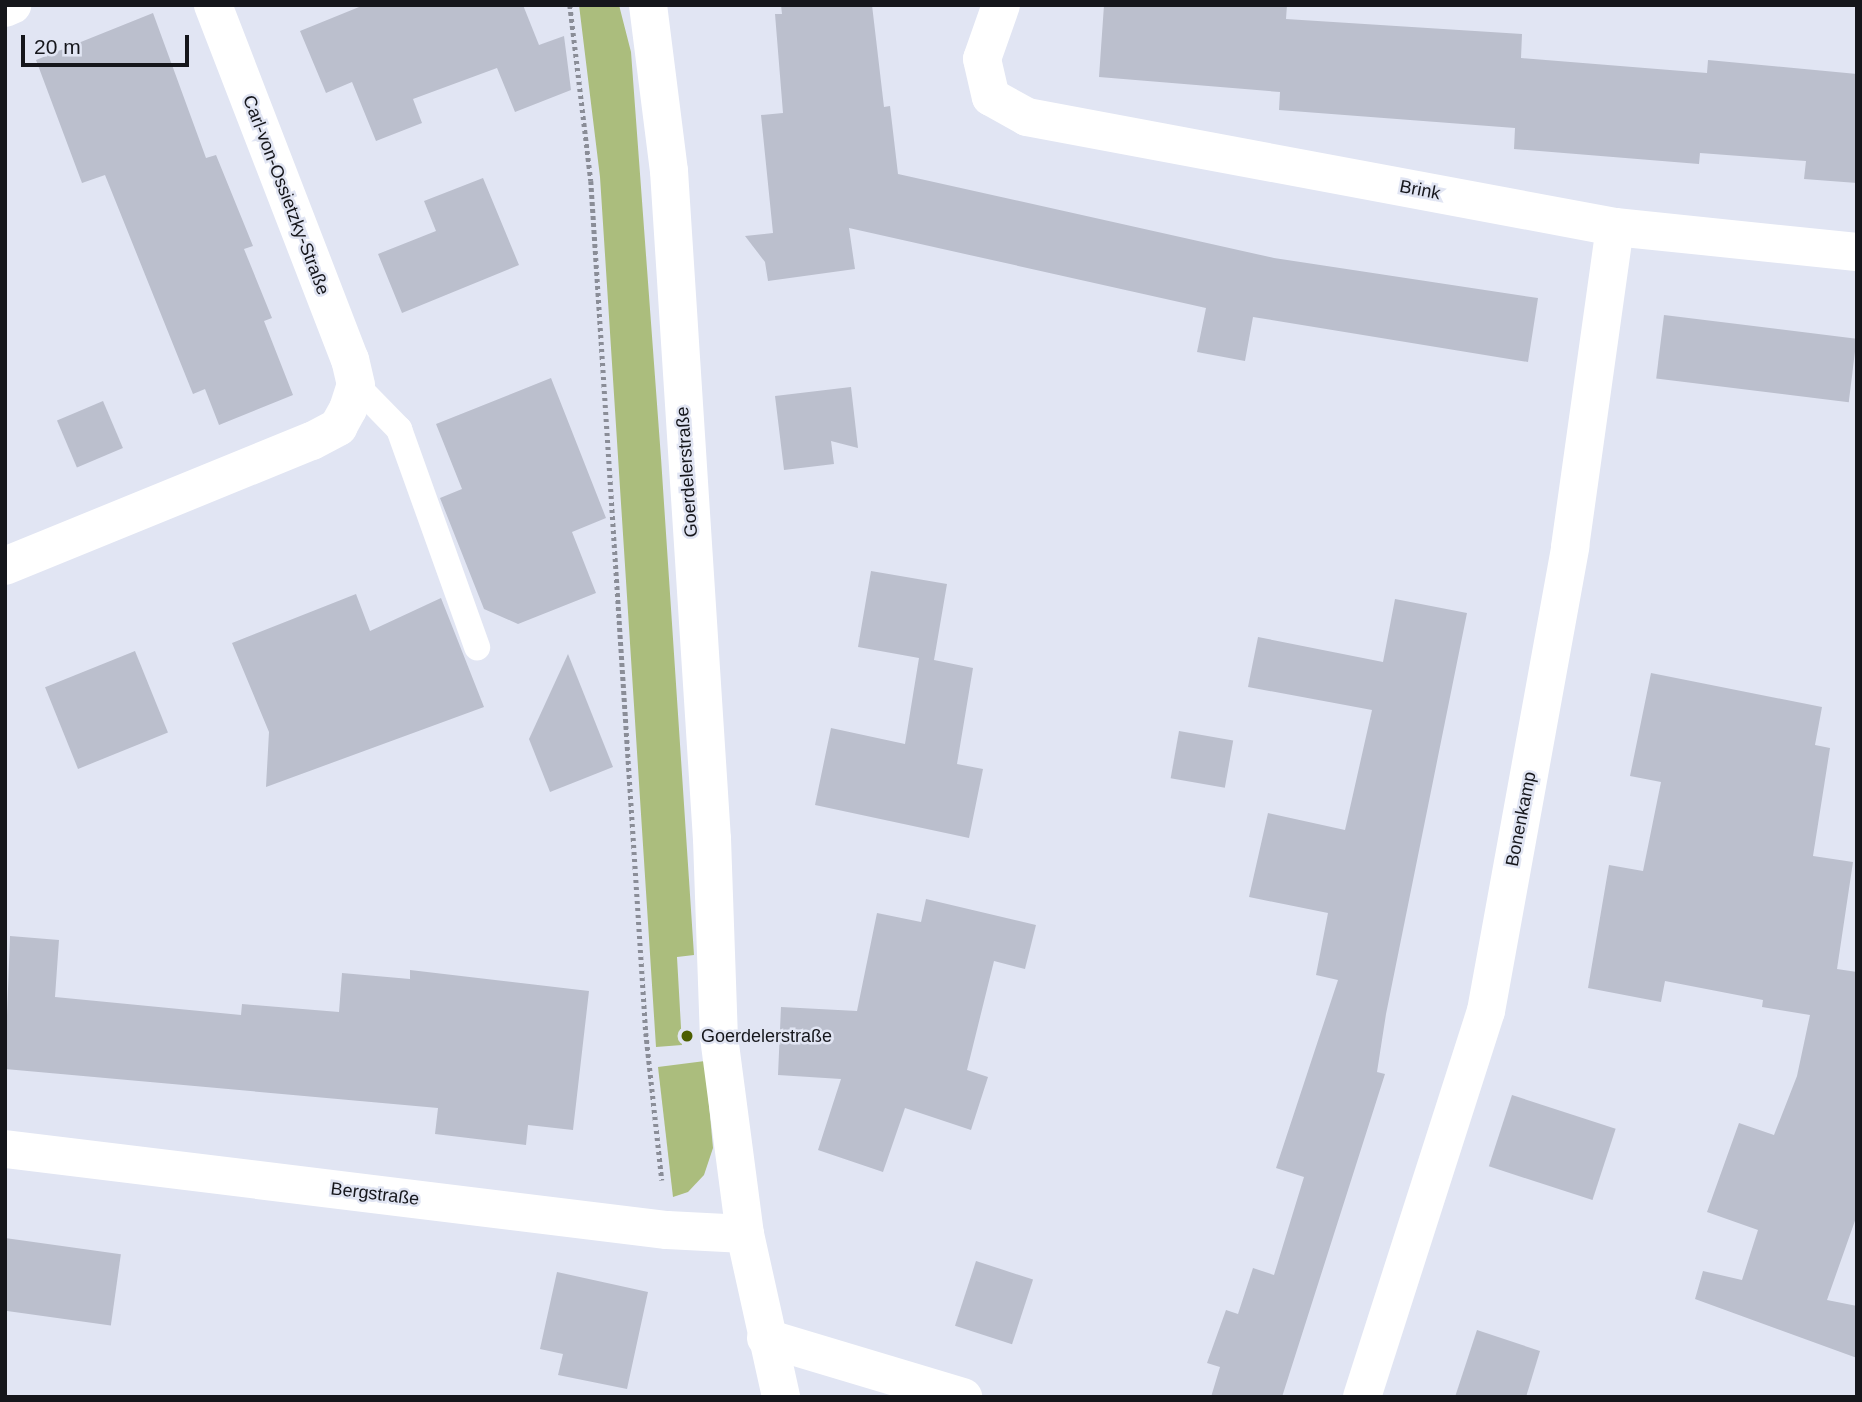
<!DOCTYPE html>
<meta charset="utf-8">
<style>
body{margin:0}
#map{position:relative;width:1862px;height:1402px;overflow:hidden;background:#e1e5f3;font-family:Helvetica,sans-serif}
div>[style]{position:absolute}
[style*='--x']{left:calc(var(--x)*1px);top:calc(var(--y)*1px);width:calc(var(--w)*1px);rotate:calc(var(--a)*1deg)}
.green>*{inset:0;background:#abbd7d}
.building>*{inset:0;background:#bbbfcd;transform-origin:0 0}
.path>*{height:4.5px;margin-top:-2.25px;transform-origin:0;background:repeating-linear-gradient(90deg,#8a8d97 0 3.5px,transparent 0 7px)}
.service>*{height:26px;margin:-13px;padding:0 13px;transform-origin:13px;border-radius:13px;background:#fff}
.minor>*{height:38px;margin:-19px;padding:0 19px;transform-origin:19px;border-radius:19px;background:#fff}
.dots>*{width:19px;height:19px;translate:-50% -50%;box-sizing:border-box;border:4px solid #e1e5f3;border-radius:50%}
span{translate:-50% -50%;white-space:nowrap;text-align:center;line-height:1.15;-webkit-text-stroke:5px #e1e5f3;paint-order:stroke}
.street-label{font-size:18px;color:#15161b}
.poi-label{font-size:18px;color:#15161b}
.left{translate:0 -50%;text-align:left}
.frame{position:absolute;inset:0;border:7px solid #15161b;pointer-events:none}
.scale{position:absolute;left:21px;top:35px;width:168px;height:32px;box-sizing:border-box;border:4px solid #15161b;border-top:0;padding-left:9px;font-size:21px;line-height:24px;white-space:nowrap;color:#15161b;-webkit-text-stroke:5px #e1e5f3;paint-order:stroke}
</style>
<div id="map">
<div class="green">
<i style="clip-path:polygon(579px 5px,619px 5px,631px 52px,661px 458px,694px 955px,677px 957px,682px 1045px,656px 1047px,600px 177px)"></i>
<i style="clip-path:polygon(705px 1061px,713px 1148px,704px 1175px,688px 1192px,673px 1197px,658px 1067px)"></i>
</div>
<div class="building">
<i style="clip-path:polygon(364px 5px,523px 5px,539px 45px,564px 36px,571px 90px,515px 112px,497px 68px,413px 99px,422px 123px,376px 141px,352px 82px,326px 93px,300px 31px)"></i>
<i style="clip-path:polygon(781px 5px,872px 5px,884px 107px,890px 106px,898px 174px,1274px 258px,1538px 298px,1528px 362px,1253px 317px,1245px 361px,1197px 352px,1206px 308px,849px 228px,855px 269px,768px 281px,765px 262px,745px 236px,773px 233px,761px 115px,783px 113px,775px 14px,782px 14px)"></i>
<i style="clip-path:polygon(1104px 5px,1287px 5px,1286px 19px,1522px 34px,1521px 58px,1707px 73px,1708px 60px,1857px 74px,1857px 183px,1804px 179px,1806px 161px,1700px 153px,1699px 164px,1514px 149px,1515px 128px,1279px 110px,1280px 92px,1099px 77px)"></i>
<i style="clip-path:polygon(153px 13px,206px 158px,216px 155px,253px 246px,244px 249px,272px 318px,264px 321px,293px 395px,219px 425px,205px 389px,193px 394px,105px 175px,82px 183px,36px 60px)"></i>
<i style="clip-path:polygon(483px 178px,519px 265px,402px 313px,378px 254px,436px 231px,424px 201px)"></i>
<i style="left:1664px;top:315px;width:194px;height:64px;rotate:7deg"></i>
<i style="clip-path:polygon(551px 378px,606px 518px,572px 532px,596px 593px,518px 624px,484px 609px,440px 498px,462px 489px,436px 424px)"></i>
<i style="clip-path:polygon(851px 387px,858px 448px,831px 441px,834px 464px,784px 470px,775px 396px)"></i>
<i style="left:103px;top:401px;width:51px;height:50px;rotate:67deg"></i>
<i style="clip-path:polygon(871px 571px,947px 584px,934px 660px,973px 668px,957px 764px,983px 769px,969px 838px,815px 805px,831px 728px,905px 744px,919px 658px,858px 647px)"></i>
<i style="clip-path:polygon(356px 594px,370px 631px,441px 598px,484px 707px,266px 787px,269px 732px,232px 643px)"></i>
<i style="clip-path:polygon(1395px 599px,1467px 613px,1386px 1014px,1377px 1072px,1385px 1074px,1282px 1397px,1211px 1397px,1220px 1367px,1207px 1363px,1226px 1310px,1238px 1314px,1253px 1268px,1274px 1275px,1304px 1177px,1276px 1168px,1338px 980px,1316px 975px,1328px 913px,1249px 897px,1268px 813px,1345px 830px,1372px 710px,1248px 687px,1258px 637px,1383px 662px)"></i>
<i style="left:135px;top:651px;width:88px;height:97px;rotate:68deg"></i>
<i style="clip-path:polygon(568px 654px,613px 767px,550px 792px,529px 739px)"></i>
<i style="clip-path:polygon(1651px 673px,1822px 707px,1815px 745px,1830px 748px,1813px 856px,1853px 862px,1837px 969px,1857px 972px,1857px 1215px,1827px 1300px,1857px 1306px,1857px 1358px,1695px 1299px,1703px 1271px,1742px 1280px,1758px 1230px,1707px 1212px,1739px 1123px,1774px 1135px,1797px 1076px,1810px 1015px,1762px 1007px,1763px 1000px,1665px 981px,1661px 1002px,1588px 988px,1609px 865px,1643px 871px,1661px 782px,1630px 776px)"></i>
<i style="left:1179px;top:731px;width:55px;height:48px;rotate:10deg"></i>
<i style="clip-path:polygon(926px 899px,1036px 925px,1025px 969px,994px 961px,967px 1070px,988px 1077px,971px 1130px,905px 1108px,883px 1172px,818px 1150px,841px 1079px,778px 1075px,781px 1007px,857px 1011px,877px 913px,921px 922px)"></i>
<i style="clip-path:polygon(10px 936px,59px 940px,55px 997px,241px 1015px,242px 1004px,339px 1012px,342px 973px,410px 979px,410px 970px,589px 991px,573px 1130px,528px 1125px,526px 1145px,435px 1134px,438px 1108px,5px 1069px)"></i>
<i style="left:1512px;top:1095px;width:109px;height:75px;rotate:18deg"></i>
<i style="left:5px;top:1238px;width:117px;height:72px;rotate:8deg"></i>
<i style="left:976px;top:1261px;width:60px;height:68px;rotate:18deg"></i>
<i style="clip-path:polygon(557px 1272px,648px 1292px,627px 1389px,558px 1375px,563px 1354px,540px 1349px)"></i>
<i style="clip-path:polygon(1477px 1330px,1540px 1351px,1526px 1397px,1455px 1397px)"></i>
</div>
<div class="path">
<i style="--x:570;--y:5;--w:177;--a:83.2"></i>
<i style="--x:591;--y:181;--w:854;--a:86.31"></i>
<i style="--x:646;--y:1033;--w:148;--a:83.8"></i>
</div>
<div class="service">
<i style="--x:356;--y:385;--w:62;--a:45.7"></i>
<i style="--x:399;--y:429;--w:232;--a:70.3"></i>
</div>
<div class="minor">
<i style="--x:648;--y:5;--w:167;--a:82.8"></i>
<i style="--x:669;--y:171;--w:669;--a:86.32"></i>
<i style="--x:712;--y:839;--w:198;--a:88"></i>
<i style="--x:719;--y:1037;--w:199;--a:82.5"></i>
<i style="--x:745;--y:1234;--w:167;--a:77.5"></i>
<i style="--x:1001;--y:5;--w:57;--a:109.4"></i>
<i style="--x:982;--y:59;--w:39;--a:77"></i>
<i style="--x:991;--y:97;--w:41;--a:29.1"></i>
<i style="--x:1027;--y:117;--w:598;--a:10.6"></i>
<i style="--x:1615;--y:227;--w:243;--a:5.9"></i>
<i style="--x:5;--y:8;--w:8;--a:-23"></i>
<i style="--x:5;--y:566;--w:331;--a:-22.2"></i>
<i style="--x:312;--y:441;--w:30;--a:-28"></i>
<i style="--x:338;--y:427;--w:21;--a:-61"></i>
<i style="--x:348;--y:409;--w:25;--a:-72"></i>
<i style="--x:356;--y:385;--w:26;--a:-103"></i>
<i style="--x:350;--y:360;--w:381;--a:-111.1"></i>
<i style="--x:5;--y:1149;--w:667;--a:6.98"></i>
<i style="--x:667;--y:1230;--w:78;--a:2.9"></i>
<i style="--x:766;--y:1338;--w:206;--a:16.7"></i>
<i style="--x:1362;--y:1397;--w:405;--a:-72.2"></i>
<i style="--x:1486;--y:1011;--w:472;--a:-79.7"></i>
<i style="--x:1570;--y:547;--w:323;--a:-82"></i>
</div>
<div class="dots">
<i style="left:687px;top:1036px;background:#4c5e01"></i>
</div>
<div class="street-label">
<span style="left:1420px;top:190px;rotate:11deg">Brink</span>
<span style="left:286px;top:195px;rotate:69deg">Carl-von-Ossietzky-Straße</span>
<span style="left:687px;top:472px;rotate:-94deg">Goerdelerstraße</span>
<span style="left:1521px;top:819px;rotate:-79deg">Bonenkamp</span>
<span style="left:375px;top:1194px;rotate:7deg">Bergstraße</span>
</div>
<div class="poi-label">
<span class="left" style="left:701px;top:1036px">Goerdelerstraße</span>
</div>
<div class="frame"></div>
<div class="scale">20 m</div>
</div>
